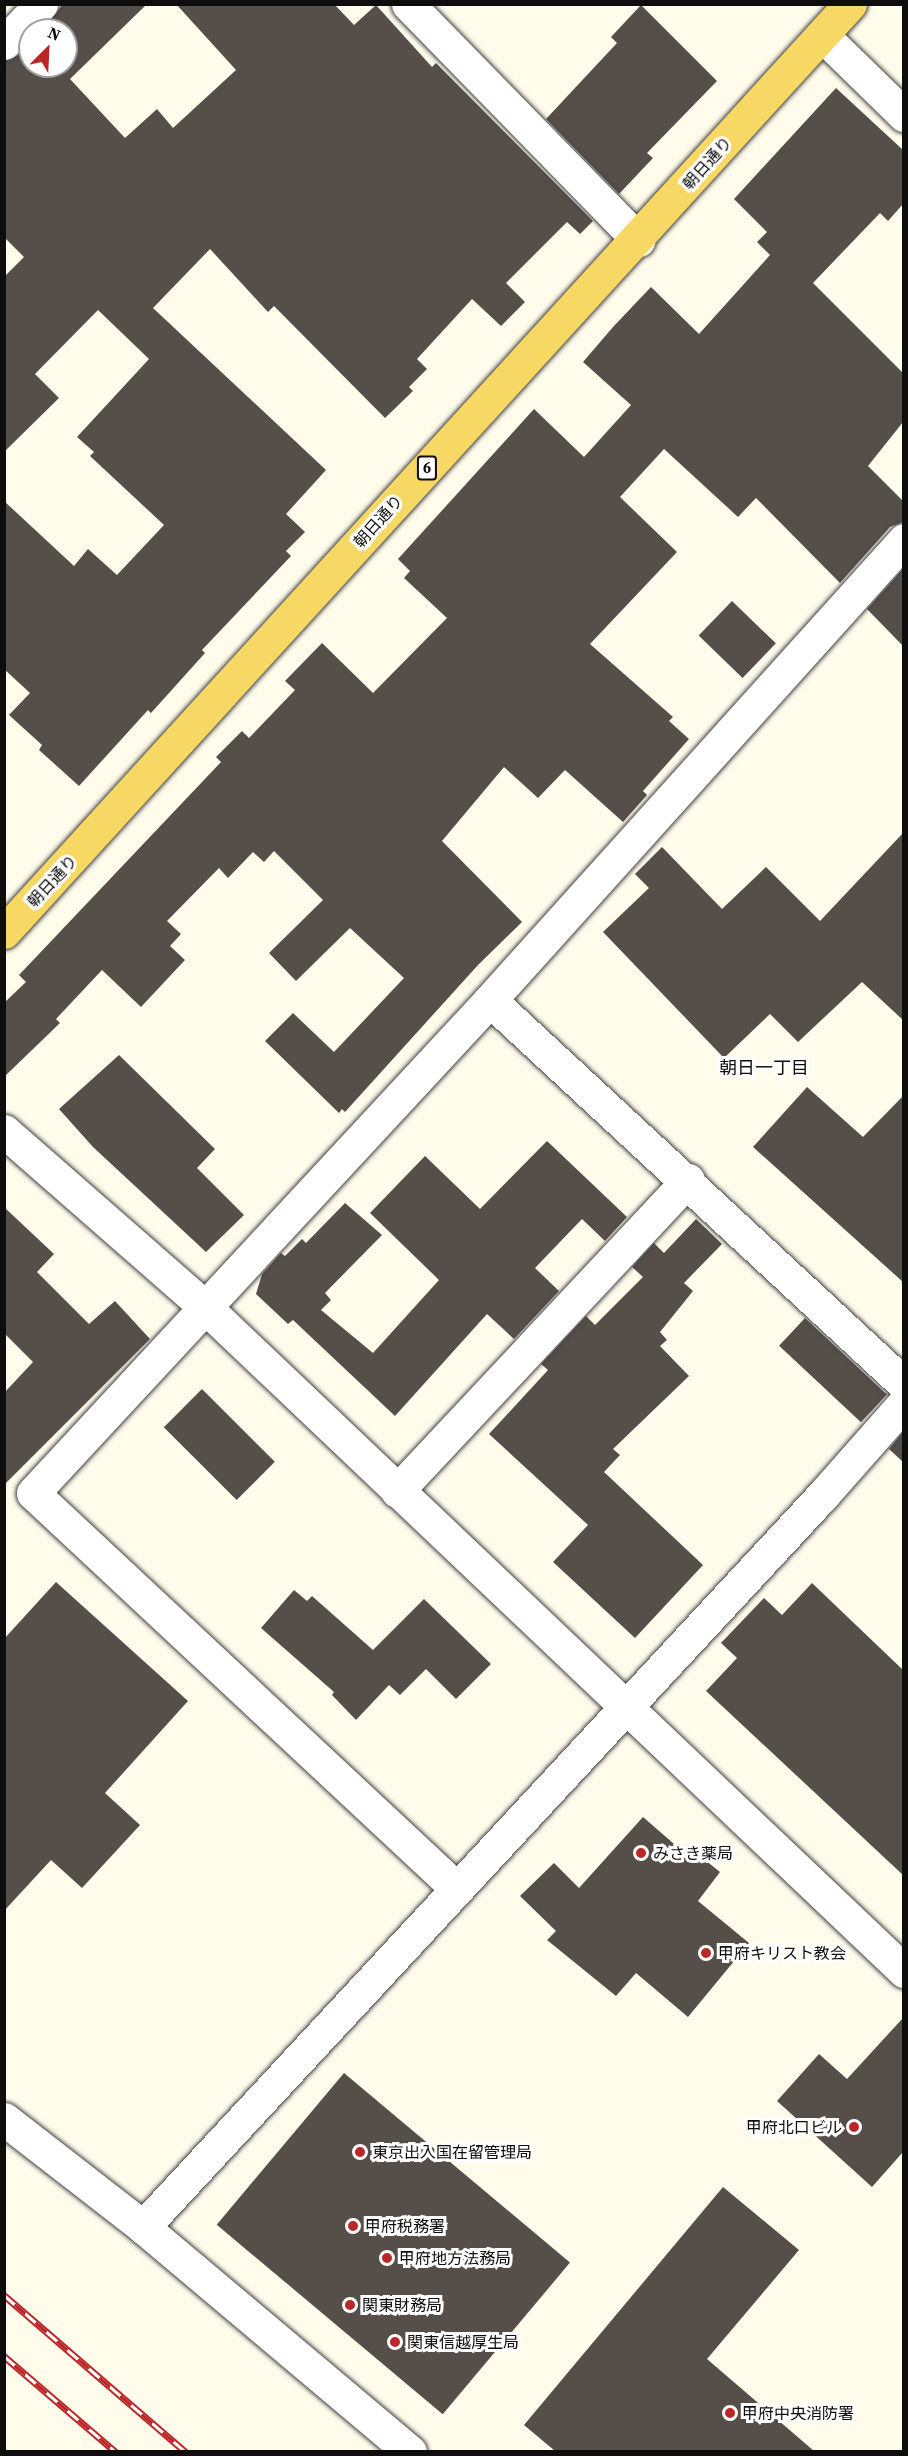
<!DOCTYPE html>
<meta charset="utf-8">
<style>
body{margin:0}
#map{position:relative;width:908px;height:2456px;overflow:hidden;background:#fffcec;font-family:"Source Serif 4","Noto Sans JP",serif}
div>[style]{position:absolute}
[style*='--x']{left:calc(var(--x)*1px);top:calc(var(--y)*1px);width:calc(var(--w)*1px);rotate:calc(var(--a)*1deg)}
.building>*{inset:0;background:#554e49;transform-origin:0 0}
.roads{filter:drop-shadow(0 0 2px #404040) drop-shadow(0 0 2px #404040)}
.minor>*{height:33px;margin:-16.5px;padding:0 16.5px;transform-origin:16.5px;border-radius:16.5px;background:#fff}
.major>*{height:33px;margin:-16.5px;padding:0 16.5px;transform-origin:16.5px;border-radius:16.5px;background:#f7d864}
.rail>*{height:7px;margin-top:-3.5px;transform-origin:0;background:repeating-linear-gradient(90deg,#fff 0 14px,#bb2628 0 28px);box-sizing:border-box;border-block:2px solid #bb2628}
.dots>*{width:16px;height:16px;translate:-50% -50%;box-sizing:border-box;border:3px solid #fff;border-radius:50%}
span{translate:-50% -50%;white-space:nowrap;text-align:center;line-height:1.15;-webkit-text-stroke:6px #fff;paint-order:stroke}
.shield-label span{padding:2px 4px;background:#fff;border:2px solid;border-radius:4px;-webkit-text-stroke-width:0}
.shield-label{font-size:15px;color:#0d0d0d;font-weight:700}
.street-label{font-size:16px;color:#0d0d0d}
.poi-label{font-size:16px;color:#0d0d0d}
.left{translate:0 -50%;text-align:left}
.right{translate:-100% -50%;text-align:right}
.neighbourhood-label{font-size:18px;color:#0d0d0d}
.frame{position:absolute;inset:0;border:6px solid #0d0d0d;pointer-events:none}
.north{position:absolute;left:18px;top:18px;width:60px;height:60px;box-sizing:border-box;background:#fff;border:2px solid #9e9e9e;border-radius:50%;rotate:24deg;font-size:16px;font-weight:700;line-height:24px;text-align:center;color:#0d0d0d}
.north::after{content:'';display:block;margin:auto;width:21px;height:27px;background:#bb2628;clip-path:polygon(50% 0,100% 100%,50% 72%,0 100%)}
</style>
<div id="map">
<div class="building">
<i style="clip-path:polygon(63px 4px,147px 4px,70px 79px,125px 138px,157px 109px,173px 128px,236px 70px,176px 4px,334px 4px,354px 25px,376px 5px,432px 67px,436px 63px,593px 221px,580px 234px,567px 222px,506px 283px,525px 302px,501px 326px,472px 299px,417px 359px,427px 369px,409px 387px,413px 391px,385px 418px,274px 306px,268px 312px,210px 249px,153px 308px,326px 470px,286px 514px,305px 532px,286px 551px,291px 556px,202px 650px,205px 653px,151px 713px,148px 710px,79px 786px,39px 750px,42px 745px,9px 715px,30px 693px,4px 669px,4px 501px,74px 566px,88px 549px,117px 575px,164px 525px,90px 456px,94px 452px,77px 437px,149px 359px,98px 310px,35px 374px,59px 398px,4px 452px,4px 277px,24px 257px,4px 237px,4px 61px,17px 56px,30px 43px,30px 66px,66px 66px,66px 30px,42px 30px)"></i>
<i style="clip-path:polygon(641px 5px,717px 81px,647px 153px,653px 158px,619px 194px,546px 119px,617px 43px,611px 37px)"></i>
<i style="clip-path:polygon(836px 88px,903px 150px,903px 204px,888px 221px,880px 213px,813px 283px,903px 373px,903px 422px,868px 466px,903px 501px,903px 522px,890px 527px,840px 583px,756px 498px,738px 517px,664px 449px,620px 497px,677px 552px,590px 644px,673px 717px,669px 721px,689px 739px,643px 791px,647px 795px,623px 822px,565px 770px,538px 798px,504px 767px,442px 841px,522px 922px,478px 965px,345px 1112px,342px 1109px,339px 1113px,265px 1041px,293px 1013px,334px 1052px,404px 978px,350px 928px,296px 981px,269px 953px,323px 900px,274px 851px,264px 862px,253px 852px,228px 878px,219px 868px,167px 921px,181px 934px,170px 946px,185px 960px,141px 1007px,102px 970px,56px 1019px,60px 1023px,4px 1077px,4px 1003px,26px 982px,19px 975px,221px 762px,216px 757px,242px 731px,249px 738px,295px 690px,285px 681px,322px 643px,373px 693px,447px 618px,404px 578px,410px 571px,398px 559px,534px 409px,584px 457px,631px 405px,583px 362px,613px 327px,651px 287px,699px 334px,770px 255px,757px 242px,767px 232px,734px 199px)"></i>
<i style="clip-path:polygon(903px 569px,903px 646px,867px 609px)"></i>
<i style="left:732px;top:601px;width:61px;height:48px;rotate:44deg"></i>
<i style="clip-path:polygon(903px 833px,903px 1020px,862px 982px,798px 1042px,770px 1014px,724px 1058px,603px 932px,649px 888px,635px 874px,662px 847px,722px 909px,766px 867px,820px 921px)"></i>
<i style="clip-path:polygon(119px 1055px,215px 1149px,197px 1168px,244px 1215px,206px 1252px,93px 1147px,59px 1109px)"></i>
<i style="clip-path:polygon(807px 1087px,863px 1137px,903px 1096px,903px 1282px,753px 1147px)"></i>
<i style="clip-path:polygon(547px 1141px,627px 1217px,605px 1241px,582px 1219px,535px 1268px,559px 1291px,514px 1339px,487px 1314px,395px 1416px,293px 1320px,288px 1324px,256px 1294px,262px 1274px,281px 1253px,285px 1256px,302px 1239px,306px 1243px,345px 1203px,382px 1235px,325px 1293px,331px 1300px,321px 1310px,373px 1353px,439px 1280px,370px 1213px,425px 1156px,480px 1209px)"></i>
<i style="clip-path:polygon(4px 1207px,54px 1254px,37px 1272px,89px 1324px,115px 1301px,150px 1339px,4px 1485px,4px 1393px,33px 1362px,4px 1333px)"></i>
<i style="clip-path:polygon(696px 1219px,722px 1244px,684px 1283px,693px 1291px,660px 1332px,667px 1340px,660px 1346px,689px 1376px,613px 1449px,620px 1455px,604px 1472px,703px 1565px,635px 1638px,553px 1562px,588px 1525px,489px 1434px,548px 1370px,541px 1364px,586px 1316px,595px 1325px,643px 1277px,632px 1267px,654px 1243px,664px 1253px)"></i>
<i style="left:805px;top:1318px;width:112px;height:38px;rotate:43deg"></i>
<i style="left:202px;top:1389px;width:103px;height:54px;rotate:45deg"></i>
<i style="clip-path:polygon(903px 1432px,903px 1462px,889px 1449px)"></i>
<i style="clip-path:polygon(56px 1582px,188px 1701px,105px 1793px,140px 1825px,82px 1888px,51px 1860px,4px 1911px,4px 1639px)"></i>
<i style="clip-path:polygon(812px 1583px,903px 1670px,903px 1875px,706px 1691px,737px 1658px,721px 1643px,764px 1598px,782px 1615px)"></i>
<i style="clip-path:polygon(294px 1590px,307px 1601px,312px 1596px,373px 1650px,424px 1599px,491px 1664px,456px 1699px,426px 1669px,400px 1695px,389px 1685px,356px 1720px,332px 1695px,334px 1692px,261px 1628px)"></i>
<i style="clip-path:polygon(643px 1817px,681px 1850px,685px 1844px,720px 1872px,698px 1901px,749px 1943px,688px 2017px,636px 1973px,616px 1996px,547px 1940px,556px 1931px,520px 1896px,554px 1863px,579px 1888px)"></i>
<i style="clip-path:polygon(903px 2018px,903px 2152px,872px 2187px,777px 2101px,819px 2054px,847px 2079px)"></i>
<i style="left:344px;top:2073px;width:295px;height:198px;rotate:40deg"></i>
<i style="clip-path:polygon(723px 2187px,799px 2250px,707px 2359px,814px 2451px,555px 2451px,524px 2425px)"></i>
</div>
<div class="roads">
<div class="minor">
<i style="--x:408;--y:4;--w:330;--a:45.7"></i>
<i style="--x:822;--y:35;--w:115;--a:44.3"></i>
<i style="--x:4;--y:43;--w:54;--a:-46.5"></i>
<i style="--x:490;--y:1000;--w:565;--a:42.85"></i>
<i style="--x:4;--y:1131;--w:266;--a:41.2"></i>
<i style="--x:204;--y:1306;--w:966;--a:43.53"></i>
<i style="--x:397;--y:1491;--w:426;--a:-46.9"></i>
<i style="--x:455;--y:1887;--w:577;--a:-136.97"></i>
<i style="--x:33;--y:1493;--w:672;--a:-47.17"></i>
<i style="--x:490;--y:1000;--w:619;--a:-48.01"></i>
<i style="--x:4;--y:2119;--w:176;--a:37.8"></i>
<i style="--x:143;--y:2227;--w:349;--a:40.1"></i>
<i style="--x:143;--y:2227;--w:999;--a:-47.11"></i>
<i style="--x:823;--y:1495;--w:123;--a:-48.6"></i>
</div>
<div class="major">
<i style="--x:4;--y:932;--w:1256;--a:-47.65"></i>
</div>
</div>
<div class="rail">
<i style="--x:4;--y:2295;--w:240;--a:40.8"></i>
<i style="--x:4;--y:2356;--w:148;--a:40.6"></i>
</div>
<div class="dots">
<i style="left:641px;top:1853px;background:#bb2628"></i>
<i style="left:706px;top:1953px;background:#bb2628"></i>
<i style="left:854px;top:2127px;background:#bb2628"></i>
<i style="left:360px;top:2152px;background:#bb2628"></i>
<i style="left:353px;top:2226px;background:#bb2628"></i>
<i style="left:387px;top:2258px;background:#bb2628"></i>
<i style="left:350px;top:2305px;background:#bb2628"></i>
<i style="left:395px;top:2342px;background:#bb2628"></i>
<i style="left:730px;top:2413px;background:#bb2628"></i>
</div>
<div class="shield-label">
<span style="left:427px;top:468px">6</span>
</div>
<div class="street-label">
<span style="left:707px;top:163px;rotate:-48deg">朝日通り</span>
<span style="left:378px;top:521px;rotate:-48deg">朝日通り</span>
<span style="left:52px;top:881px;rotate:-47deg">朝日通り</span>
</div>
<div class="poi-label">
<span class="left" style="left:653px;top:1853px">みさき薬局</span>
<span class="left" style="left:718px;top:1953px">甲府キリスト教会</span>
<span class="right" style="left:842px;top:2127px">甲府北口ビル</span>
<span class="left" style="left:372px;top:2152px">東京出入国在留管理局</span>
<span class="left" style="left:365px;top:2226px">甲府税務署</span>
<span class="left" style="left:399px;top:2258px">甲府地方法務局</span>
<span class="left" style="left:362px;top:2305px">関東財務局</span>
<span class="left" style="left:407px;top:2342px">関東信越厚生局</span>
<span class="left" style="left:742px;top:2413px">甲府中央消防署</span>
</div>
<div class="neighbourhood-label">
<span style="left:764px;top:1068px">朝日一丁目</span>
</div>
<div class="frame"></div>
<div class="north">N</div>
</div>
